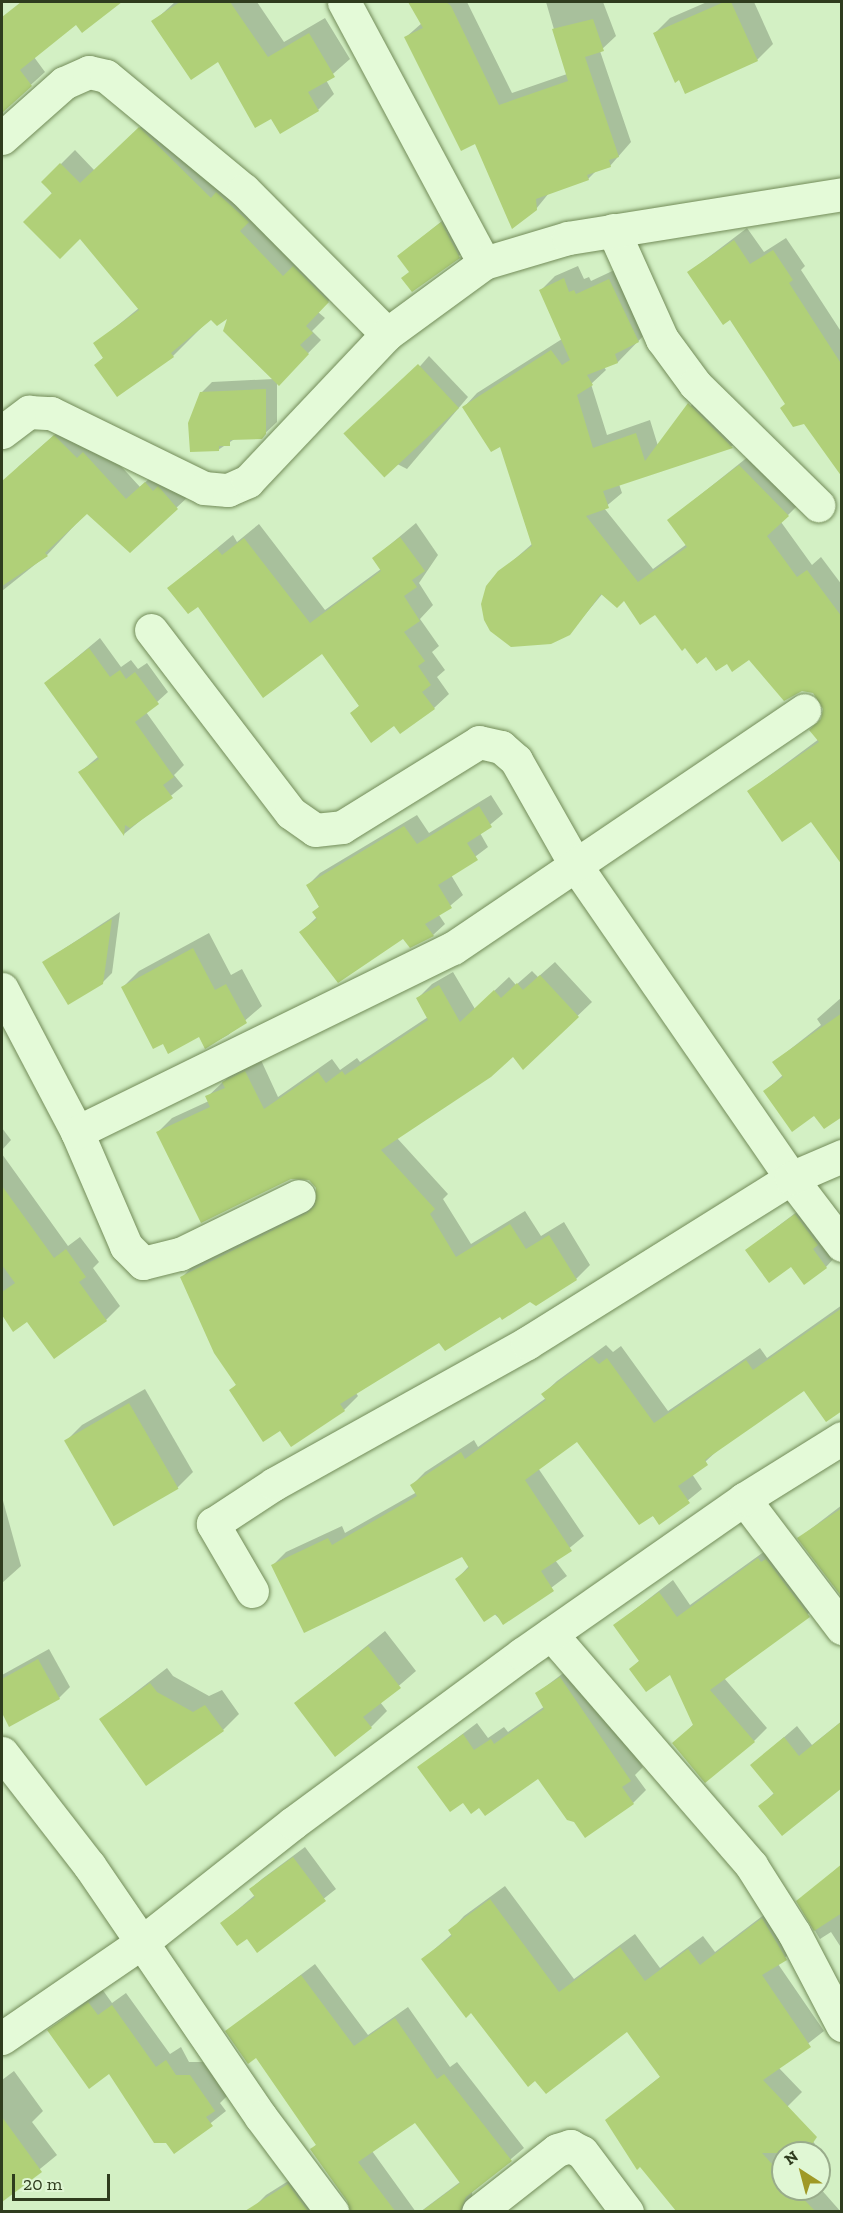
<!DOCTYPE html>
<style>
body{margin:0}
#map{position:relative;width:843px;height:2213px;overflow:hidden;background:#d3f0c4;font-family:"Zilla Slab",serif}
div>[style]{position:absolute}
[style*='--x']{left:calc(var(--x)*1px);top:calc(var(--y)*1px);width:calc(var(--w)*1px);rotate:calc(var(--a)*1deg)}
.shadow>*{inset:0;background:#0003}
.building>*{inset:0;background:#b0d078;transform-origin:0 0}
.roads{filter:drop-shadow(0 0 2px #738c59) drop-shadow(0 0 2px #738c59)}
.street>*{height:33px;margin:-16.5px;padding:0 16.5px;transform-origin:16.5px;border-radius:16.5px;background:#e4fad8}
span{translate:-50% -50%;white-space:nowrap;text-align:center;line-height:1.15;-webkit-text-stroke:5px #e0f7d4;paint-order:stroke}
.frame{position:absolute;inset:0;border:3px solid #2f3c1e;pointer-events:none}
.north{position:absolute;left:771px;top:2141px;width:60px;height:60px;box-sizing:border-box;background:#e0f7d4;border:2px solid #99ac8b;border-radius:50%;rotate:324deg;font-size:16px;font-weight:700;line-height:24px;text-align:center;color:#2f3c1e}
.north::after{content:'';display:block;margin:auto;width:21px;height:27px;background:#9f9926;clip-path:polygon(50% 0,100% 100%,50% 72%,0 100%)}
.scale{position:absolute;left:12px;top:2174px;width:98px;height:27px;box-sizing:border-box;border:3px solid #2f3c1e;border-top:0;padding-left:8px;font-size:18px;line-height:21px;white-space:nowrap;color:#2f3c1e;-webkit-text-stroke:4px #e0f7d4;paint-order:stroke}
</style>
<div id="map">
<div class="shadow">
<i style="clip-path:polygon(22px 2px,118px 2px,76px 23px,34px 57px,45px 72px,2px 111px,2px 35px,27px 17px,18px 6px)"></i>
<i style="clip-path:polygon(175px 2px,257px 2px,284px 42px,325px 18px,350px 59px,326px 80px,334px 94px,318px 110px,281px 132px,272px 117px,218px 60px,153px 22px)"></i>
<i style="clip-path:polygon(428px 2px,467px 2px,512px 93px,567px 74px,546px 2px,603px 2px,616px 36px,600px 51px,631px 142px,610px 166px,597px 170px,588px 179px,549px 193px,536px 209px,476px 142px,406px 37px,422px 23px,417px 13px)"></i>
<i style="clip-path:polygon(707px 2px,754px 2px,773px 44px,757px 60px,686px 92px,654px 34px,670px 18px)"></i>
<i style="clip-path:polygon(153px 115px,341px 288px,318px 312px,325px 318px,312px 331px,321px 340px,279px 383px,277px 381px,277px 422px,261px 437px,236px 438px,218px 450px,201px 393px,212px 382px,274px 379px,230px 315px,211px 318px,173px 356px,96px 365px,104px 357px,95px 344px,139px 308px,43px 182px,75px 150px,95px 171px)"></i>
<i style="clip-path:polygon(452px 213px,470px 245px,459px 256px,410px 271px,399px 256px)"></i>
<i style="clip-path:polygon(747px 228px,764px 252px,786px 238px,805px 266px,801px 270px,842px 333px,842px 474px,805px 422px,786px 404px,731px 318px,689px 272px)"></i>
<i style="clip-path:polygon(578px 266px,584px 279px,589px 277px,591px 281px,623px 266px,652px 327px,618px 362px,604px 367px,606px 370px,591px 384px,607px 435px,650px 420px,658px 446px,703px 391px,746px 433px,732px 446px,619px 484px,622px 493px,604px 508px,653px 569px,687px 544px,669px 520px,754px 452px,801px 502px,781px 522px,812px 565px,821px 557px,842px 585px,842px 863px,811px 820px,749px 791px,819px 739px,824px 708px,814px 692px,750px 658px,727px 662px,707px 655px,655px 613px,624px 599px,603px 593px,569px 634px,500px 572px,532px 544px,500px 444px,464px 407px,477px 393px,562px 339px,541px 290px,555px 276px)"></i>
<i style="clip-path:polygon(429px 356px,468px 397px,407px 469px,354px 442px)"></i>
<i style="clip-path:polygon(68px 423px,97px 440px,140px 487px,159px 470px,190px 495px,130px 551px,87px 512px,47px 555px,2px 591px,2px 488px,19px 466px)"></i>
<i style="clip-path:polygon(416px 523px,438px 555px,419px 583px,433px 605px,420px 619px,439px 646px,432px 652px,445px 670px,437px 677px,449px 694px,434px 708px,394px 724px,352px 713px,360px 705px,322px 652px,198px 605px,169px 588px,233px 535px,237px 542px,259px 524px,325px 610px,381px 569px,374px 558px)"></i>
<i style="clip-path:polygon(100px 638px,121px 667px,131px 660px,138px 669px,147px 663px,168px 692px,146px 712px,184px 765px,174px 775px,183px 786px,124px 834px,80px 772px,99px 756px,46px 683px)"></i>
<i style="clip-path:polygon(491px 795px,503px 814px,480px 833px,488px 847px,451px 875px,463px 895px,439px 915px,445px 924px,433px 935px,301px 932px,317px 917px,314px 912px,320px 906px,308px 885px,320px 873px,417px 815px,429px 833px)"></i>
<i style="clip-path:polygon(120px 912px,112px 973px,103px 982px,44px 962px)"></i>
<i style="clip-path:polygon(209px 933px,231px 975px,242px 969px,262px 1006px,228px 1035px,205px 1047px,200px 1035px,163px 1042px,123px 987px,139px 971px)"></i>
<i style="clip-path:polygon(555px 962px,592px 1002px,523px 1068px,513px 1054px,397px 1138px,448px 1194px,443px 1199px,471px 1244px,525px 1211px,541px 1236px,564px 1222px,590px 1265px,576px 1279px,440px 1341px,356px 1393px,358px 1396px,344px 1410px,280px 1429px,231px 1390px,237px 1384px,182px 1277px,196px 1263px,317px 1202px,318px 1188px,310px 1179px,158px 1132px,172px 1118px,209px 1101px,207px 1097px,238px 1068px,260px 1058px,278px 1097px,332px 1059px,340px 1070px,357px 1058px,360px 1062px,428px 1017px,418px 998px,432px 984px,453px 972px,475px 1009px,509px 977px,516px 985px,532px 971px,538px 977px)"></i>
<i style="clip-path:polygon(842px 997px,842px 1115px,815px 1114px,765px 1091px,783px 1075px,774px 1062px,821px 1025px,817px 1019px)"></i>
<i style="clip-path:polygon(2px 1128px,11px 1140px,2px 1150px)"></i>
<i style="clip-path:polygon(2px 1154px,68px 1246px,80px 1237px,99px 1262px,93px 1268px,120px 1306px,106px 1320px,27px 1319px,13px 1329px,2px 1313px)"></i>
<i style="clip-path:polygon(807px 1204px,836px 1256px,826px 1267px,792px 1265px,747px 1250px)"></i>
<i style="clip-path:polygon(842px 1305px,842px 1410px,804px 1389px,719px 1449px,692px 1474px,702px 1489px,660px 1523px,577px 1440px,538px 1468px,584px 1536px,555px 1560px,567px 1576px,504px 1623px,457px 1579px,469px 1566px,462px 1555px,273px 1565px,286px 1552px,342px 1526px,345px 1533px,417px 1492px,412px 1485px,425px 1472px,474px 1440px,478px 1447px,546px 1398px,543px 1394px,557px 1381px,606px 1345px,613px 1352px,621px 1346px,668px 1411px,760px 1348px,767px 1358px)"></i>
<i style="clip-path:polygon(145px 1389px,193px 1472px,177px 1488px,66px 1441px,82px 1425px)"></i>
<i style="clip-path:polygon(2px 1497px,21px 1566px,2px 1583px)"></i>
<i style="clip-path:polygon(842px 1505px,842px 1594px,799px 1538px)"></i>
<i style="clip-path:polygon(772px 1546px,822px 1603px,724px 1678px,767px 1728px,754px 1741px,674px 1743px,694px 1724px,671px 1672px,631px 1669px,640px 1660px,615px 1625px,673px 1580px,690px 1605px)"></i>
<i style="clip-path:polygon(385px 1631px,416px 1671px,380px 1702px,387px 1711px,371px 1727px,296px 1703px)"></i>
<i style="clip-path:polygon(49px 1649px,70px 1687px,59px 1698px,9px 1725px,2px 1710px,2px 1675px)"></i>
<i style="clip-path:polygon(574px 1665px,643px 1767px,635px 1775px,646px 1790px,633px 1803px,538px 1776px,480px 1806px,464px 1801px,419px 1767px,477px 1723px,488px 1738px,504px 1727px,508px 1732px,545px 1706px,537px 1693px)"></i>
<i style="clip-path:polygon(167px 1668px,173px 1676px,209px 1696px,222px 1690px,239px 1714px,223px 1730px,101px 1719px)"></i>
<i style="clip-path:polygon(842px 1721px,842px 1786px,760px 1806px,774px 1793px,752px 1765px,797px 1726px,812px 1745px)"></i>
<i style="clip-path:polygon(305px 1847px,336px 1889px,257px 1951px,247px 1937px,222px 1923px,255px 1895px,251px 1889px,262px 1879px)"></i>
<i style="clip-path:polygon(842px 1864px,842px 1949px,831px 1932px,820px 1939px,798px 1902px)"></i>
<i style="clip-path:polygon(505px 1886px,574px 1979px,635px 1934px,660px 1968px,703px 1936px,715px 1952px,777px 1905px,800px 1944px,778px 1964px,824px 2031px,778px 2067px,802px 2092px,786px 2108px,815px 2144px,809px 2153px,783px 2153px,783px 2189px,819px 2187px,841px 2212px,678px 2212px,607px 2120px,661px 2076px,627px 2030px,471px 2011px,423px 1959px,452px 1934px,450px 1931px,464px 1916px)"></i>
<i style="clip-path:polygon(315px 1964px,368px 2035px,408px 2007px,450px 2067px,457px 2062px,524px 2148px,472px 2192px,473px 2204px,465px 2212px,420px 2212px,460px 2182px,415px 2121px,372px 2151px,416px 2212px,350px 2212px,348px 2200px,312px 2149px,317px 2144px,256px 2056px,227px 2031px)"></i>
<i style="clip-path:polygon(102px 1989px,112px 2003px,126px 1993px,170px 2054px,181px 2047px,189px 2062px,203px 2062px,227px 2096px,220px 2103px,226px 2111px,174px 2152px,109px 2072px,49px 2030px)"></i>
<i style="clip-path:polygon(14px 2071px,43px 2111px,32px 2122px,57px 2155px,2px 2200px,2px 2080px)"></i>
<i style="clip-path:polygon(301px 2173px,333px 2212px,255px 2212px,253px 2208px,266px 2195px)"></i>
</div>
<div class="building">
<i style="clip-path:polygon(21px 2px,122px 2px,82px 33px,76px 25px,20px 70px,32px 86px,2px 113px,2px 17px)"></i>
<i style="clip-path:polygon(180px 2px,230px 2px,268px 57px,309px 33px,335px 77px,308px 92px,319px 111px,280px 134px,271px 119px,255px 128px,218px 62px,191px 80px,151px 21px)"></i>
<i style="clip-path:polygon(408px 2px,446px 2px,451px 6px,499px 105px,568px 81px,552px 29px,593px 19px,604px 51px,585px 57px,619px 157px,609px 160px,611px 167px,587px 175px,589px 180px,536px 199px,537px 210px,512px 229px,475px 144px,461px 151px,404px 37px,423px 28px)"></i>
<i style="clip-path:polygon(724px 2px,731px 2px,758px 61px,685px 94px,679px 80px,675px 83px,653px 33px)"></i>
<i style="clip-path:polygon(139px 127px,211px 198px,216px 192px,249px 222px,240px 231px,283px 276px,293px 266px,329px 302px,306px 326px,313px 333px,300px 345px,309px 354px,279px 386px,223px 331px,227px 319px,217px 326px,211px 320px,171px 353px,174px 357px,117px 397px,94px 365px,103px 358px,93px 343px,139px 310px,80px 239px,60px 259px,23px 222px,52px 193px,41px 182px,60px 163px,80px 183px)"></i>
<i style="clip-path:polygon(441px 222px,460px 258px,412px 292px,401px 278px,409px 272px,397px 256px)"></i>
<i style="clip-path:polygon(734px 240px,750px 264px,773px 250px,793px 280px,789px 283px,842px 365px,842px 477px,804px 424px,793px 427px,780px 408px,785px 404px,730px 320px,723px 325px,687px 272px)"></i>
<i style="clip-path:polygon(564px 278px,569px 292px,574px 290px,576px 294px,609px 279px,639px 342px,615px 354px,618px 363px,587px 375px,593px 385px,577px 395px,593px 448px,636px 433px,645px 461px,688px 403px,733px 448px,603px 491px,609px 508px,586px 516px,638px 582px,687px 547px,667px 520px,739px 465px,789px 516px,767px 536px,797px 577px,807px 570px,842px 617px,842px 865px,811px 822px,782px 842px,747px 791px,819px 742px,809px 730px,821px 719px,823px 709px,813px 693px,802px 691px,784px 701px,749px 660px,732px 672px,727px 664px,716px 671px,706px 657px,697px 664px,685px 648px,682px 651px,655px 615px,640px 625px,624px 601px,617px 608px,601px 594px,570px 635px,551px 644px,511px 647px,490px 631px,484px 620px,481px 604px,486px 586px,498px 571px,532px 546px,500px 447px,491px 452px,462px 407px,551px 350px,562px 365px,570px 360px,539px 290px)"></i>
<i style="left:418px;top:364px;width:60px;height:102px;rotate:47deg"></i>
<i style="clip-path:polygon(266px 389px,266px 434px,262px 439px,230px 440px,230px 446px,219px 446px,219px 451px,190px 452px,188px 423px,200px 392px)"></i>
<i style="clip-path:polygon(54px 435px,77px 458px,83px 452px,126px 499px,145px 482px,153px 491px,158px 486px,178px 509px,130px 553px,87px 514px,45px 553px,48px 556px,2px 586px,2px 481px)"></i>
<i style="clip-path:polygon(400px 537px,425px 571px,412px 580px,417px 587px,404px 596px,420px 621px,404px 632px,425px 661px,418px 666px,431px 685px,422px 692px,435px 709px,400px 734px,394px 726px,371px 743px,350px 713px,359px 706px,322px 654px,263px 698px,198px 607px,188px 614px,167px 588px,217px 549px,222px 555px,244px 538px,310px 623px,381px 571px,372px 558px)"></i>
<i style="clip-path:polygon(89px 648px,110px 677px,120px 670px,126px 679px,135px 672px,159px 704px,135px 722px,174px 777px,163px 785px,173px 798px,130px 828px,125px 825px,124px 836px,78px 772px,99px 759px,44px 683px)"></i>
<i style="clip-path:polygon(479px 806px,492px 827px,467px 843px,478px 860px,438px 885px,452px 908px,425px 924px,434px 936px,410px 948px,403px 939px,338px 983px,299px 932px,317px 919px,312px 912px,319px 907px,306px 885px,404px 826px,417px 844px)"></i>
<i style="clip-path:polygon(112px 919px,103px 984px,68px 1005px,42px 962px)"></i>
<i style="clip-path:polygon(193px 948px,215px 990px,226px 984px,247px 1023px,205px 1049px,199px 1037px,168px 1054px,163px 1044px,153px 1049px,121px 987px)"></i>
<i style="clip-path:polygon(540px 975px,579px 1017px,523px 1070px,513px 1057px,491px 1077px,381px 1150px,435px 1209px,430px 1214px,456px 1257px,510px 1224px,526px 1249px,549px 1235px,577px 1280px,536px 1306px,530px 1302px,502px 1320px,500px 1317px,445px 1351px,439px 1343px,340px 1404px,345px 1411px,291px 1447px,280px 1431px,263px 1442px,229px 1390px,236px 1385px,214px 1353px,180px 1277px,307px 1213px,315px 1206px,316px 1188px,309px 1180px,291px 1179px,201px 1223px,156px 1132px,210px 1107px,205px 1096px,225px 1088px,222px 1082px,245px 1071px,264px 1109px,318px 1072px,326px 1083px,342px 1071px,345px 1075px,428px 1020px,416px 998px,439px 985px,460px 1022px,494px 990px,501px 998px,517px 983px,523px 990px)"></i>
<i style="clip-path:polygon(842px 1013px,842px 1117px,824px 1129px,814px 1116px,792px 1132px,763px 1091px,783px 1077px,772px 1062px)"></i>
<i style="clip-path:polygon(2px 1186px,54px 1258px,66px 1249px,86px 1277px,79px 1282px,107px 1321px,54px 1359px,27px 1322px,13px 1332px,2px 1315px,2px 1292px,15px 1283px,2px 1265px)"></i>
<i style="clip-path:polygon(795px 1214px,818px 1245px,813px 1249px,827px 1268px,804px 1285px,791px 1267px,769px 1283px,745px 1250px)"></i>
<i style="clip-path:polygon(842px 1308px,842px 1411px,826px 1422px,804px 1391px,705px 1460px,708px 1465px,678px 1486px,690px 1503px,659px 1525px,653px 1516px,639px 1525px,577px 1442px,525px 1480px,572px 1551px,541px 1571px,554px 1591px,503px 1625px,496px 1614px,484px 1622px,455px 1579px,469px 1568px,462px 1557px,304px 1633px,271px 1565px,328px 1538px,332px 1545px,417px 1496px,410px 1485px,461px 1452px,465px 1459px,546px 1400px,541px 1394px,592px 1357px,599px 1364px,607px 1358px,654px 1423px,746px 1360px,753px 1370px)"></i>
<i style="left:129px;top:1403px;width:99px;height:75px;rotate:60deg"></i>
<i style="clip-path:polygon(842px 1508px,842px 1596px,841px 1596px,797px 1538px)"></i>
<i style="clip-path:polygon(758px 1558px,761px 1562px,766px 1559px,810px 1617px,710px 1690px,755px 1742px,705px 1783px,672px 1743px,693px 1725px,670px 1675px,646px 1692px,629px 1669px,639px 1661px,613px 1625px,659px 1592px,677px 1617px)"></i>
<i style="clip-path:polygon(368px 1646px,401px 1688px,363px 1717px,372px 1728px,335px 1757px,294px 1703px)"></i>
<i style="clip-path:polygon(38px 1659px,60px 1699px,9px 1727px,2px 1713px,2px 1679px)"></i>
<i style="clip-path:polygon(560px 1677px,631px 1781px,622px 1787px,634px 1804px,585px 1838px,574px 1822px,567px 1820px,538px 1779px,485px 1816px,479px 1808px,471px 1814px,463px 1803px,450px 1812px,417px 1767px,463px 1734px,474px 1750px,491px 1739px,494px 1744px,544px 1709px,535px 1693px)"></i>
<i style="clip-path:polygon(150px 1683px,157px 1692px,193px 1712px,205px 1705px,224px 1731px,146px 1786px,99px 1719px)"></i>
<i style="clip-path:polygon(842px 1721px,842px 1788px,782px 1836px,758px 1806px,774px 1794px,750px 1765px,784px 1737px,799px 1756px)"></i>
<i style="clip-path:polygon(293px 1857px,326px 1901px,257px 1953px,247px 1939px,237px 1946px,220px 1923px,255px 1897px,249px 1889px)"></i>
<i style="clip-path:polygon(842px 1864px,842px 1913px,814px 1931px,796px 1901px)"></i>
<i style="clip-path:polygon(490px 1899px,559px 1992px,620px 1947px,645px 1981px,688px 1949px,700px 1965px,762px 1918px,787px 1960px,762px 1975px,811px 2047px,763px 2080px,817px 2137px,806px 2153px,762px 2153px,783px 2176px,783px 2189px,794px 2189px,815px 2211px,676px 2211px,640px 2167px,637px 2170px,605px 2120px,660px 2077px,627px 2032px,546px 2094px,535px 2081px,528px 2087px,471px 2013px,466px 2018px,421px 1959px,452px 1936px,448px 1930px)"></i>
<i style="clip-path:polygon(301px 1975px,354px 2046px,395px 2018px,437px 2079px,444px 2074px,512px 2161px,466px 2197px,460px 2211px,422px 2211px,460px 2183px,415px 2123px,358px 2162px,395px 2211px,350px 2211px,347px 2201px,310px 2149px,316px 2145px,256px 2058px,248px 2064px,225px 2031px)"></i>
<i style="clip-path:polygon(88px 2002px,98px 2015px,112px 2005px,156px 2067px,166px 2060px,176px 2075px,190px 2075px,215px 2111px,206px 2117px,213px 2126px,174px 2154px,166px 2143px,154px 2143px,109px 2074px,89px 2089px,47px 2030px)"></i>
<i style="clip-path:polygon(2px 2117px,42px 2172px,2px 2202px)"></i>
<i style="clip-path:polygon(288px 2184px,308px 2211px,245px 2211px)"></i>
</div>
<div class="roads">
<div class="street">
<i style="--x:344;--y:2;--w:296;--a:61.8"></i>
<i style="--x:2;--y:138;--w:83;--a:-41.6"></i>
<i style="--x:64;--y:83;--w:27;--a:-24"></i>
<i style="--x:89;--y:72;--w:17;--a:13"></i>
<i style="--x:106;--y:76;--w:179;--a:39.6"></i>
<i style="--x:244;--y:190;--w:203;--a:45.2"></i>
<i style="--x:613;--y:230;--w:120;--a:65.8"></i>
<i style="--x:662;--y:339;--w:56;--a:53.7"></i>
<i style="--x:695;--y:384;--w:173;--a:44.5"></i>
<i style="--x:2;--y:432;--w:34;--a:-37"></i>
<i style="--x:29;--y:412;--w:22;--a:3"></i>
<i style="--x:51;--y:413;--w:170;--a:26.1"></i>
<i style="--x:204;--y:488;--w:24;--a:5"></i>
<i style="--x:228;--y:490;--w:22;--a:-24"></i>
<i style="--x:248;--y:481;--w:202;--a:-46.6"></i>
<i style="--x:387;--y:334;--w:120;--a:-36.2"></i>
<i style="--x:484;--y:263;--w:88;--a:-16.6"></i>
<i style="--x:568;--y:238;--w:278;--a:-9.1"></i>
<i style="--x:151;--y:630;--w:230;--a:52.6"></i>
<i style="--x:291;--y:813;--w:29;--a:35"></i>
<i style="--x:315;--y:830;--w:27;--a:-6"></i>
<i style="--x:342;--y:827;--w:161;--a:-31.8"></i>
<i style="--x:479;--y:742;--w:23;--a:13"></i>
<i style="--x:501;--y:747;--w:20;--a:41"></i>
<i style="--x:516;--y:760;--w:122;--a:60.5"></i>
<i style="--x:576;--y:866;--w:379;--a:55.4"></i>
<i style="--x:791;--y:1178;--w:84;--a:52.7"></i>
<i style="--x:2;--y:989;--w:161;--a:62.3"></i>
<i style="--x:77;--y:1132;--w:124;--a:66.7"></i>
<i style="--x:126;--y:1246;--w:24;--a:45"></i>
<i style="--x:143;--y:1263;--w:38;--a:-14"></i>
<i style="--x:180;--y:1254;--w:132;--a:-26"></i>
<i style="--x:77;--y:1132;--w:419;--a:-26.1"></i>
<i style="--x:453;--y:948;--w:424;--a:-34.1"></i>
<i style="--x:744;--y:1499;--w:162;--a:52.8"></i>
<i style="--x:252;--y:1591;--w:78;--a:-120.2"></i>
<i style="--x:213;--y:1524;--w:73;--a:-33.3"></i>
<i style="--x:274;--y:1484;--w:290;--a:-29.1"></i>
<i style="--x:527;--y:1343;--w:311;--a:-32"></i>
<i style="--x:791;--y:1178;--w:56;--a:-23.3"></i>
<i style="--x:551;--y:1634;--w:306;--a:49.1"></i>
<i style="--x:751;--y:1865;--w:80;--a:57.7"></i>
<i style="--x:794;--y:1933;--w:104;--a:62.4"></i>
<i style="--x:2;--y:1753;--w:142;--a:52.2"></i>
<i style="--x:89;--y:1865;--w:305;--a:55.7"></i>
<i style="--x:261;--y:2117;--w:119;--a:53.2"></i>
<i style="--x:2;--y:2038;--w:168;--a:-34.4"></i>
<i style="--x:141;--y:1943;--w:194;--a:-38.3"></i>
<i style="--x:293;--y:1823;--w:285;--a:-36.4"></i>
<i style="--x:522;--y:1654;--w:271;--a:-34.9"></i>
<i style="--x:744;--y:1499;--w:115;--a:-31.9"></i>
<i style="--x:478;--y:2212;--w:100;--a:-38.1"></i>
<i style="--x:557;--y:2150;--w:14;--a:-17"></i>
<i style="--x:570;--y:2146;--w:13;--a:27"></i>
<i style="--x:582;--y:2152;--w:75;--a:53.1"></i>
</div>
</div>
<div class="frame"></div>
<div class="north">N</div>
<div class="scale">20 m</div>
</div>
